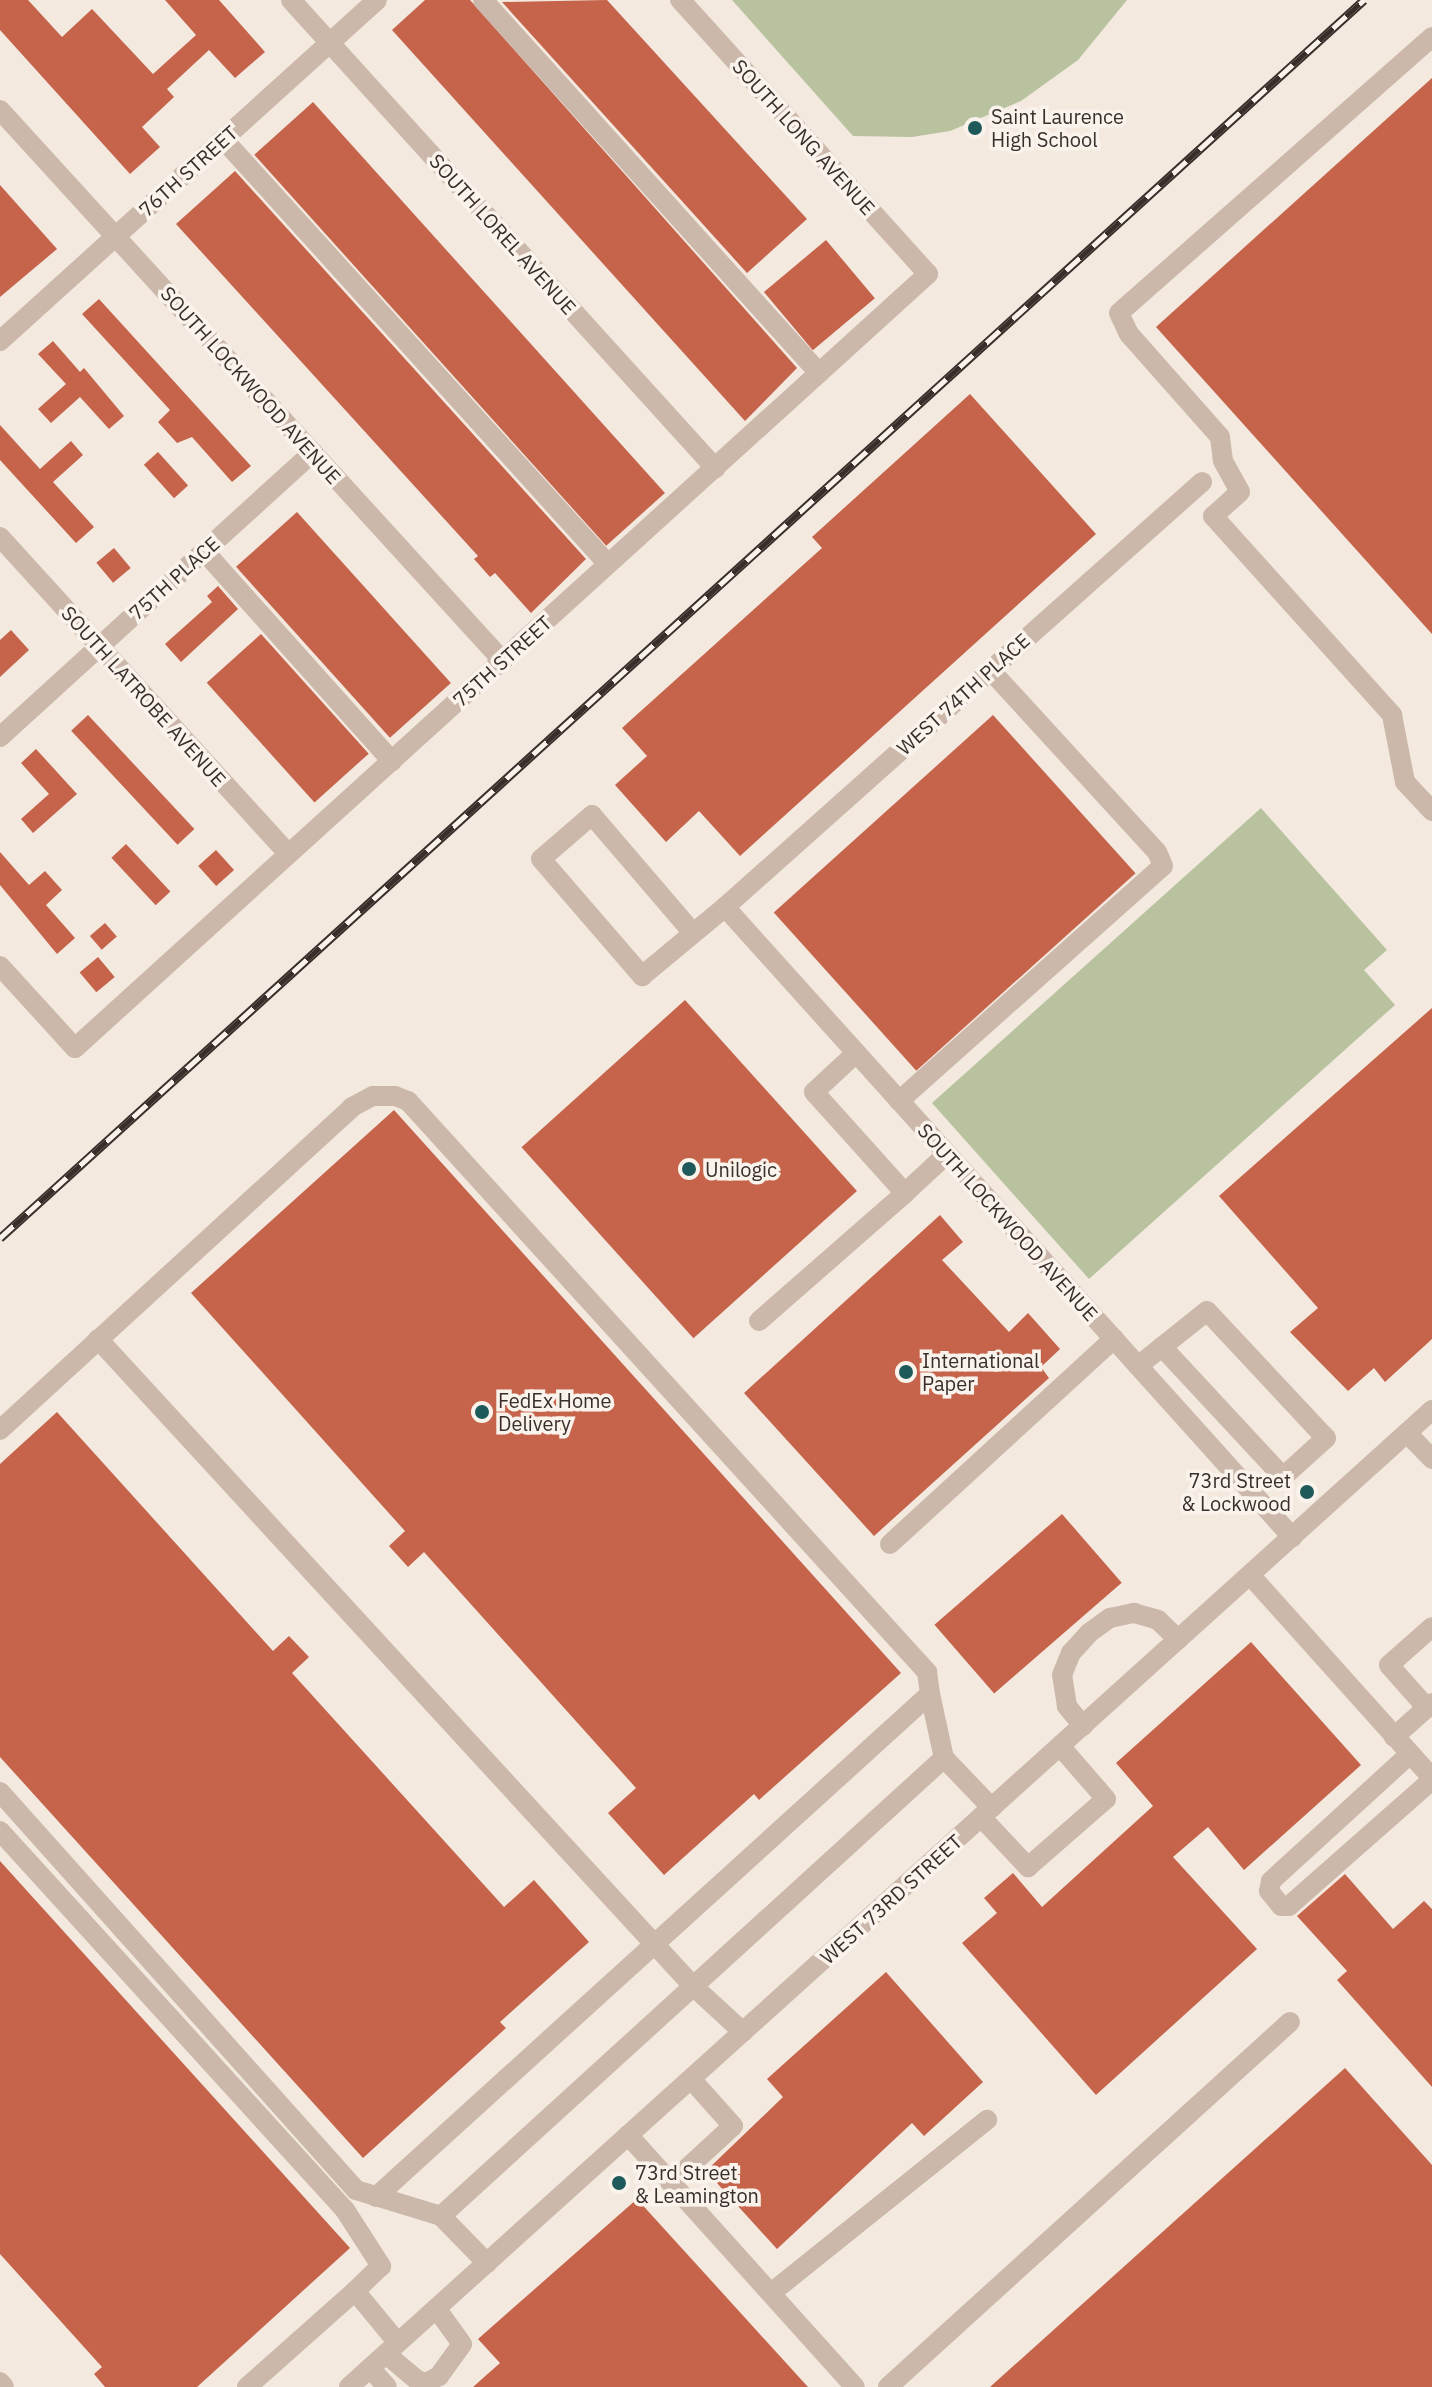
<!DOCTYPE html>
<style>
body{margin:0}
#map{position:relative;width:1432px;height:2387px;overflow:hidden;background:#f3e9df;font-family:"IBM Plex Sans",sans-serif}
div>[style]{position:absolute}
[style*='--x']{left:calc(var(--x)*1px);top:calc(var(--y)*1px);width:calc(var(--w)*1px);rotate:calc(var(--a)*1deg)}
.green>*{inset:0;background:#b8c29f}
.building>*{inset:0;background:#c5634b;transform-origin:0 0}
.minor>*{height:20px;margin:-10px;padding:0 10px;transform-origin:10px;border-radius:10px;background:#cbb8ab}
.rail>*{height:9px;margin-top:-4.5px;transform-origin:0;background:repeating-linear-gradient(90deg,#faf3ec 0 18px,#392e2a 0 36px);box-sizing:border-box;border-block:2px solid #392e2a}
.dots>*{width:22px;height:22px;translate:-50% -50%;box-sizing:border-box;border:4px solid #faf3ec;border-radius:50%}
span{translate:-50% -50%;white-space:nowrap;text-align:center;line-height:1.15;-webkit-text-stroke:7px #faf3ec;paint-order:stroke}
.poi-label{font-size:20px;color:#392e2a}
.left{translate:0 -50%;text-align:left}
.right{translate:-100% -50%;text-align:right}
.street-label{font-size:20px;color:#392e2a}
</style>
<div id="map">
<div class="green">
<i style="clip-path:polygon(732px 0,1127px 0,1078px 60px,1021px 101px,950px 131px,912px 137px,853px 136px)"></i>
<i style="clip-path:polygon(1261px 808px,1387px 950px,1364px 970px,1395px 1005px,1089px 1279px,932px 1103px)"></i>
</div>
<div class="building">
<i style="clip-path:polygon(0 0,28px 0,62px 37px,92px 9px,153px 74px,196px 35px,165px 0,219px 0,265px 52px,235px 78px,209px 50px,167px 89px,174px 97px,142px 127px,160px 147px,130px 174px,0 30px)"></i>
<i style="clip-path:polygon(425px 0,470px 0,797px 368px,745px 421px,392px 30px)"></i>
<i style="clip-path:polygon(607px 0,807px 219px,747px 273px,502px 2px)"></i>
<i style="clip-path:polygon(1432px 78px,1432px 634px,1156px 327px)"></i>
<i style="left:313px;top:102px;width:526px;height:79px;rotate:48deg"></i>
<i style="clip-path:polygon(235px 171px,586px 559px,531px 613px,495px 573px,490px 577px,474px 559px,478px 556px,176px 224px)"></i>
<i style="clip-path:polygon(0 185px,57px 249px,0 297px)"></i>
<i style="left:826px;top:240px;width:76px;height:81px;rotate:50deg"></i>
<i style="clip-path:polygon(99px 299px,251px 466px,232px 482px,192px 437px,177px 443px,158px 422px,170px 410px,82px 314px)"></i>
<i style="clip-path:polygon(53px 341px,80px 372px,84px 368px,124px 416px,109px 429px,80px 397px,51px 423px,38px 409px,66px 384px,38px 354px)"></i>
<i style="clip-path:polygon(970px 394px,1096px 534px,740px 856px,699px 811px,666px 842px,615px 785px,647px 756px,622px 728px,822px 548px,812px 537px)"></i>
<i style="clip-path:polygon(0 425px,40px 469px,71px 441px,83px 455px,53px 482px,94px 527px,76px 543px,0 460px)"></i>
<i style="left:158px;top:452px;width:45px;height:19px;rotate:48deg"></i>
<i style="left:297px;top:512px;width:230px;height:82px;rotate:48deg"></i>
<i style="left:114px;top:548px;width:26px;height:23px;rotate:50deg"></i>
<i style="clip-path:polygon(218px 586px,238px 609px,181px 662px,165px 644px,212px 602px,207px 596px)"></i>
<i style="clip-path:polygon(11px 630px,29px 650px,0 677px,0 640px)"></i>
<i style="left:261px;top:634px;width:161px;height:73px;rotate:48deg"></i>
<i style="left:88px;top:715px;width:156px;height:23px;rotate:47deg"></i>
<i style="left:993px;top:715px;width:213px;height:295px;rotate:48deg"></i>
<i style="clip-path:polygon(36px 749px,77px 794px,33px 833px,21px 819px,49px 794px,21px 763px)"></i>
<i style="left:126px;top:844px;width:65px;height:20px;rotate:47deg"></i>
<i style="left:216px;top:850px;width:27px;height:24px;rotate:48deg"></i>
<i style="clip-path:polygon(0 852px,29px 885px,45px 871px,62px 890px,46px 905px,75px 938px,57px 954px,0 885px)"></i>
<i style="left:105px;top:923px;width:18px;height:20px;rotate:49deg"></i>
<i style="left:98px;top:957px;width:26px;height:24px;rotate:50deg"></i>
<i style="left:685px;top:1000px;width:257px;height:220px;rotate:48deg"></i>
<i style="clip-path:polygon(1432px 1008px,1432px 1339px,1385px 1382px,1374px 1368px,1348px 1391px,1290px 1332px,1318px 1308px,1219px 1196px)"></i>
<i style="clip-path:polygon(394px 1110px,901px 1673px,759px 1800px,754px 1794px,664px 1875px,608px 1813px,636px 1788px,424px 1552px,408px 1567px,389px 1546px,405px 1531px,191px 1293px)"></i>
<i style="clip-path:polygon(940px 1215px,963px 1242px,942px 1260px,1009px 1332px,1028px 1313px,1060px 1349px,1041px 1367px,1049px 1378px,874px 1536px,744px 1393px)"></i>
<i style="clip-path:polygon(57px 1412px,273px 1651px,289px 1636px,309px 1657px,292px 1673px,504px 1907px,534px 1880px,589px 1942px,500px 2022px,506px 2028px,363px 2158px,0 1757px,0 1464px)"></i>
<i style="left:1062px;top:1514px;width:91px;height:169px;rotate:49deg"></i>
<i style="clip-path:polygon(1251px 1642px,1361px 1765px,1244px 1870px,1208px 1827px,1173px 1857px,1257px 1949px,1096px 2095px,962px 1943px,997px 1913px,984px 1898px,1013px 1873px,1042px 1907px,1153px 1806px,1116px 1763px)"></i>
<i style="clip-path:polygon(0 1861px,350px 2248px,197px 2387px,105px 2387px,94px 2374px,102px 2367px,0 2254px)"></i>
<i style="clip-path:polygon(1345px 1874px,1393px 1929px,1424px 1901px,1432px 1909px,1432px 2087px,1337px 1980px,1347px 1971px,1297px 1916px)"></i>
<i style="clip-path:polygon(886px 1972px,983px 2082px,924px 2136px,912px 2123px,777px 2249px,706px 2171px,783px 2097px,767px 2079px)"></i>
<i style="clip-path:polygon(1345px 2068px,1432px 2165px,1432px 2387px,990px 2387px)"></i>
<i style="clip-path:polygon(637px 2199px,808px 2387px,473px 2387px,500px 2363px,478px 2339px)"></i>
</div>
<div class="minor">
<i style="--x:291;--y:0;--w:632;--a:47.82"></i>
<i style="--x:483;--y:0;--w:502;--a:47.99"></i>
<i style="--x:1432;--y:37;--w:417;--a:138.6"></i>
<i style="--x:1119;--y:313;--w:23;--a:65"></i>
<i style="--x:1129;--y:334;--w:137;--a:48.5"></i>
<i style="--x:1220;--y:437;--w:24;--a:83"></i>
<i style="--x:1223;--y:461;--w:35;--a:61"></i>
<i style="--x:1240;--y:492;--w:36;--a:138"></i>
<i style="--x:1213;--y:516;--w:268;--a:48"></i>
<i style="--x:1392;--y:715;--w:68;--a:79"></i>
<i style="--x:1405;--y:782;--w:40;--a:47"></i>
<i style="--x:0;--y:110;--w:746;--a:47.61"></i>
<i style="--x:223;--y:139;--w:573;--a:47.83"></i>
<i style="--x:0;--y:341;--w:508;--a:-42.13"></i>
<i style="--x:0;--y:537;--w:428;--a:47.7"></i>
<i style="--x:204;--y:551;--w:282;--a:48.2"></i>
<i style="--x:0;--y:737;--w:423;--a:-42.3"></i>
<i style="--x:725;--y:907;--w:848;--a:48.01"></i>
<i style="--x:693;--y:933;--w:155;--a:-130.6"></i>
<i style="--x:592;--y:815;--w:67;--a:139.2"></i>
<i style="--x:541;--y:859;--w:155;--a:49.2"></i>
<i style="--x:642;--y:976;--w:108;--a:-39.7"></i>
<i style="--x:725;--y:907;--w:639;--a:-41.7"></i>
<i style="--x:0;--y:966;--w:111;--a:47.6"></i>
<i style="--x:75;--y:1048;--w:1152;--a:-42.22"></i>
<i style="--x:928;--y:274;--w:370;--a:-132.1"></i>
<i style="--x:856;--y:1053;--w:57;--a:137.1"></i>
<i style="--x:814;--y:1092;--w:136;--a:48"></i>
<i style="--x:905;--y:1193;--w:57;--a:-42.9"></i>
<i style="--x:899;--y:1101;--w:353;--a:-41.7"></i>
<i style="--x:1163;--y:866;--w:15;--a:-113"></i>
<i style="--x:1157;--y:852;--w:247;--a:-132.5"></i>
<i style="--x:759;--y:1321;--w:194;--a:-41.2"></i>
<i style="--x:98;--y:1339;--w:879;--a:47.4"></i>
<i style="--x:693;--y:1986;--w:68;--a:42.6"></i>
<i style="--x:1138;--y:1366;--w:88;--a:-38.6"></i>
<i style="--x:1207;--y:1311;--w:174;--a:46.9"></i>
<i style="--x:1326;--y:1438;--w:58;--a:137.8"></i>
<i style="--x:1283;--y:1477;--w:178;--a:-132.9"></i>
<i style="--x:0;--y:1430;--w:478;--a:-42.5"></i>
<i style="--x:352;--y:1107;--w:24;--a:-28"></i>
<i style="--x:373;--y:1096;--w:22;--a:0"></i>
<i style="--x:395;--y:1096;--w:14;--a:21"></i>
<i style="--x:408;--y:1101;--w:772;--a:47.73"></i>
<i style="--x:927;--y:1672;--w:22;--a:82"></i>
<i style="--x:1407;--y:1433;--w:36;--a:46"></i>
<i style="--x:890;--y:1544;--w:304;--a:-42.5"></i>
<i style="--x:1250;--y:1575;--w:273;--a:48.1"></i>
<i style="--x:1427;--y:1708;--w:57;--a:-131.5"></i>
<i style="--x:1389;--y:1665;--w:57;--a:-41.5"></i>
<i style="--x:1083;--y:1726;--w:26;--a:-129"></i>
<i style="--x:1067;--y:1706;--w:31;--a:-99"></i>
<i style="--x:1062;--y:1675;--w:24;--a:-68"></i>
<i style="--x:1071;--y:1653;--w:27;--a:-48"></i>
<i style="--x:1089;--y:1633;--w:26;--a:-36"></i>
<i style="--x:1110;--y:1618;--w:25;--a:-12"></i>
<i style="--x:1134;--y:1613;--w:25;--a:16"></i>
<i style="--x:1158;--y:1620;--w:28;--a:44"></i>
<i style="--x:1394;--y:1737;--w:51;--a:-41.8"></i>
<i style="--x:1410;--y:1754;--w:188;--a:137.6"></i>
<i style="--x:1271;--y:1881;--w:10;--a:101"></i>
<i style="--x:1269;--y:1891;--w:19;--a:51"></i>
<i style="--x:1281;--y:1906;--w:8;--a:0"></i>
<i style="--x:1289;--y:1906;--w:191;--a:-41.4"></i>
<i style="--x:0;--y:1792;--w:534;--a:48.19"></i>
<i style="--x:356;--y:2190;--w:89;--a:17"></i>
<i style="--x:441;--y:2216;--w:66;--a:45.6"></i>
<i style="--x:981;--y:1817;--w:69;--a:46.8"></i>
<i style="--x:1028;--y:1867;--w:103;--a:-41.1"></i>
<i style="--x:1106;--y:1799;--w:70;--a:-131"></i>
<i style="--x:0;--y:1831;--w:513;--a:47.69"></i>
<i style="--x:345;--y:2210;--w:67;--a:57.3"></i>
<i style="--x:381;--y:2266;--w:36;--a:136"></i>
<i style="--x:355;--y:2291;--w:67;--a:50.4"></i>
<i style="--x:628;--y:2135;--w:339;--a:48"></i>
<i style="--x:671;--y:2183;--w:84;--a:-42.6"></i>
<i style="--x:733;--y:2126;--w:63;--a:-131.8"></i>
<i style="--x:376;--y:2197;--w:748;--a:-42.24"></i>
<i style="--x:930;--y:1694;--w:66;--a:77.7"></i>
<i style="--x:944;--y:1758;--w:69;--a:46.2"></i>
<i style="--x:441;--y:2216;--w:680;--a:-42.32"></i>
<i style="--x:771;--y:2293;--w:277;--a:-38.7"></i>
<i style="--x:386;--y:2354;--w:40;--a:40"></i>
<i style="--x:417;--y:2380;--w:9;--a:18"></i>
<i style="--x:426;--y:2383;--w:15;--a:-28"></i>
<i style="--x:439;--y:2376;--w:39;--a:-54"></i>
<i style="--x:462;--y:2344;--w:44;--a:-125.8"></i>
<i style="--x:370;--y:2368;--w:25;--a:48"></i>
<i style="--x:0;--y:2382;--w:6;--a:51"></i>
<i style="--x:247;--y:2387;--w:144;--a:-41.6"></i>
<i style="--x:349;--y:2387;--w:1459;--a:-42.05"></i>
<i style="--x:888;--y:2387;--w:543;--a:-42.24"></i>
</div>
<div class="rail">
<i style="--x:0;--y:1238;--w:1842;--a:-42.23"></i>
</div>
<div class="dots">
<i style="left:975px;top:128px;background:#1f5a5b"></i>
<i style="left:689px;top:1169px;background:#1f5a5b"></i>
<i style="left:906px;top:1372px;background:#1f5a5b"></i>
<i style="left:482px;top:1412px;background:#1f5a5b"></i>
<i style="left:1307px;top:1492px;background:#1f5a5b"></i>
<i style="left:619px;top:2183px;background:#1f5a5b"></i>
</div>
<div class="poi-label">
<span class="left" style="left:991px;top:128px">Saint Laurence<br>High School</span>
<span class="left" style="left:705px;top:1169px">Unilogic</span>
<span class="left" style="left:922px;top:1372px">International<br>Paper</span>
<span class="left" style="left:498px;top:1412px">FedEx Home<br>Delivery</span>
<span class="right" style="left:1291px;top:1492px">73rd Street<br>&amp; Lockwood</span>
<span class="left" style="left:635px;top:2184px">73rd Street<br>&amp; Leamington</span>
</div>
<div class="street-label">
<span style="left:804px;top:137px;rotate:48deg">SOUTH LONG AVENUE</span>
<span style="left:188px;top:171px;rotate:-42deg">76TH STREET</span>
<span style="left:503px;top:234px;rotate:48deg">SOUTH LOREL AVENUE</span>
<span style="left:251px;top:385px;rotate:48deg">SOUTH LOCKWOOD AVENUE</span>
<span style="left:174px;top:578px;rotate:-42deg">75TH PLACE</span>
<span style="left:502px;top:661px;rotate:-42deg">75TH STREET</span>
<span style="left:963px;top:694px;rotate:-42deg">WEST 74TH PLACE</span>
<span style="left:144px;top:696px;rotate:48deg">SOUTH LATROBE AVENUE</span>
<span style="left:1008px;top:1222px;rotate:48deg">SOUTH LOCKWOOD AVENUE</span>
<span style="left:891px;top:1899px;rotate:-42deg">WEST 73RD STREET</span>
</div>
</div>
